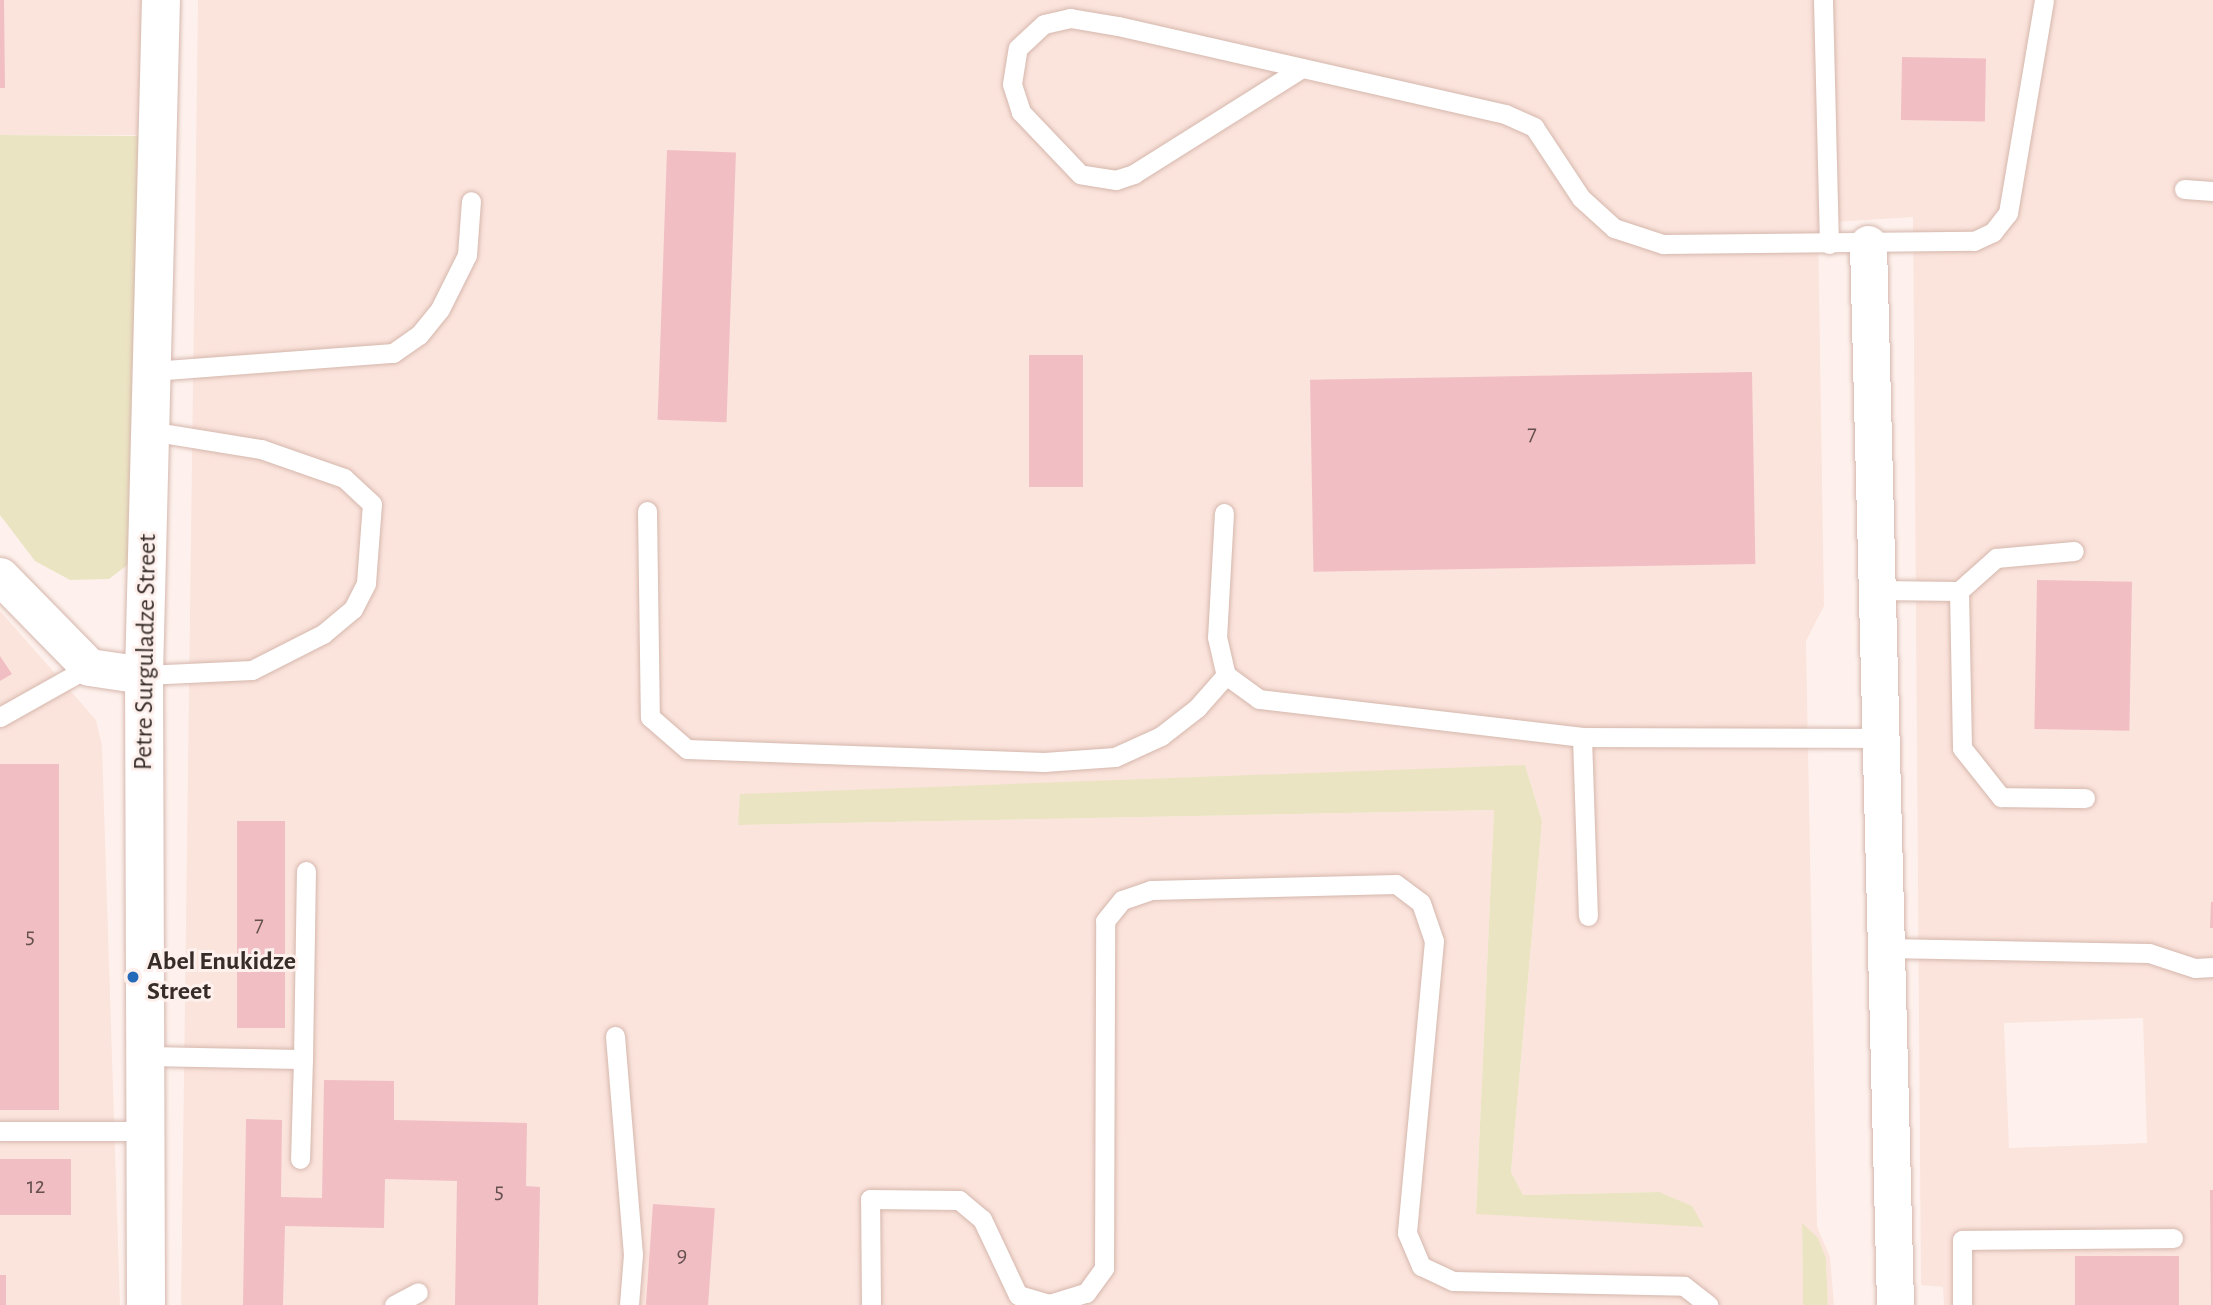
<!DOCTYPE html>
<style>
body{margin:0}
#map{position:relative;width:2213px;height:1305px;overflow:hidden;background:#fef1ed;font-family:"Alegreya Sans",sans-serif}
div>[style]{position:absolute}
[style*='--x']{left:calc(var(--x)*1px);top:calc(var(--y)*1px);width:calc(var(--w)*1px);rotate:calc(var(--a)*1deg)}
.built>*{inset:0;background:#fbe4dc;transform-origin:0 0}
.green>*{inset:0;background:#ebe4c3}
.building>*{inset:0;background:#f1bec4;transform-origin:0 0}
.roads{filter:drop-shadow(0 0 2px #d5b7ad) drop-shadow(0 0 2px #d5b7ad)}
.lane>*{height:19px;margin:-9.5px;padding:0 9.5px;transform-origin:9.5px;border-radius:9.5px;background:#fff}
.street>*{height:37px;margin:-18.5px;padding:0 18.5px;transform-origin:18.5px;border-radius:18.5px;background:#fff}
.secondary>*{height:38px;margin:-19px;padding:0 19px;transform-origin:19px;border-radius:19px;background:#fff}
.dots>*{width:19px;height:19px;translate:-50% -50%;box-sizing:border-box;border:4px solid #fef1ed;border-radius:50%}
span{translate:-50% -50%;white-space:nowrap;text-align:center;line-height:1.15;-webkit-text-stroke:6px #fef1ed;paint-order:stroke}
.number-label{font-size:23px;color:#66504f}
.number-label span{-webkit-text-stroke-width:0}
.street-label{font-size:26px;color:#372c28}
.poi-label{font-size:26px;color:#372c28;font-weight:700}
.left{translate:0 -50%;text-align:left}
</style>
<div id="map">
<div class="built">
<i style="left:0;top:0;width:142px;height:135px"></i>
<i style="clip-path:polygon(evenodd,198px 0,2213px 0,2213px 1305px,1944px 1305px,1943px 1287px,1921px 1285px,1913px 217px,1818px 223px,1824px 606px,1806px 641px,1817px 1227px,1830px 1257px,1834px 1305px,1828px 1305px,1826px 1258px,1818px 1238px,1802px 1224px,1803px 1305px,181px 1305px,198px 0,1525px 765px,1542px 821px,1511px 1172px,1523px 1195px,1659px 1192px,1476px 1213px,1494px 810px,739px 825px,1525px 765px,198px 0,2143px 1018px,2147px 1143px,2009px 1148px,2004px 1023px,2143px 1018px)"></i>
<i style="clip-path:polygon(0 611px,96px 720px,102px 746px,120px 1305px,0 1305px)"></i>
</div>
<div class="green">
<i style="clip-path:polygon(0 135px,141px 136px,130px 563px,109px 579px,70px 580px,35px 561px,0 515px)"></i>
<i style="clip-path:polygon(1525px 765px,1542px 821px,1511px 1172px,1523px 1195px,1659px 1192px,1692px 1206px,1704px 1227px,1476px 1214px,1494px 810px,738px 825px,740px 794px)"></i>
<i style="clip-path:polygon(1802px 1223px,1818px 1238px,1826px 1258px,1828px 1305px,1803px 1305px)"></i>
</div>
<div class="building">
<i style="clip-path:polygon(0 0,4px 0,5px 88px,0 88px)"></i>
<i style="left:1902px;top:57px;width:84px;height:63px;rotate:1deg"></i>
<i style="left:667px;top:150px;width:69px;height:270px;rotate:2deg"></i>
<i style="left:1029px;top:355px;width:54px;height:132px"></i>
<i style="left:1752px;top:372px;width:192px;height:442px;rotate:89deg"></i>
<i style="left:2037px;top:580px;width:95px;height:149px;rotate:1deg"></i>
<i style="clip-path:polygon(0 656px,12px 674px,0 681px)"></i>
<i style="left:0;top:764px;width:59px;height:346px"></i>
<i style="left:237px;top:821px;width:48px;height:207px"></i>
<i style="clip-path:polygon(2211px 902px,2213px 902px,2213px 928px,2210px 928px)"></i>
<i style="clip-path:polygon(324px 1080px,394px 1081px,394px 1120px,527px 1123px,526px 1186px,540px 1187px,538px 1305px,455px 1305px,457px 1181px,385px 1179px,384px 1228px,285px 1226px,283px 1305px,243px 1305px,246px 1119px,282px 1120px,281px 1197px,322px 1198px)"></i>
<i style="left:0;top:1159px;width:71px;height:56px"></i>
<i style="clip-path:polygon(2210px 1190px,2213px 1190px,2213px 1305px,2211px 1305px)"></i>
<i style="left:653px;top:1204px;width:62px;height:101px;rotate:4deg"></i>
<i style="left:2075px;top:1256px;width:104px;height:49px"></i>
<i style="left:0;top:1275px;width:6px;height:30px"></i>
</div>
<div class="roads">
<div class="lane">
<i style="--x:1823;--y:0;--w:244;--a:88.6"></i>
<i style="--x:1302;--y:68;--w:199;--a:147.8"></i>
<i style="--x:1134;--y:174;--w:19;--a:162"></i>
<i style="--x:1116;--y:180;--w:36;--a:-171"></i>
<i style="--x:1080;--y:174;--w:86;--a:-133.6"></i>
<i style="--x:1021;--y:112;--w:29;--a:-108"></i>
<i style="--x:1012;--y:84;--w:36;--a:-81"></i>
<i style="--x:1018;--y:48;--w:35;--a:-43"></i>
<i style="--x:1044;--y:24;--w:27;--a:-13"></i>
<i style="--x:1070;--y:18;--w:49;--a:9.5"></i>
<i style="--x:1118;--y:26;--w:397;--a:12.8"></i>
<i style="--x:1505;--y:114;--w:32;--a:24"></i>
<i style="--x:1534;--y:127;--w:85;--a:56.5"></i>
<i style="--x:1581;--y:198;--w:45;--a:42.3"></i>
<i style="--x:1614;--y:228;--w:52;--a:18.1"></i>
<i style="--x:1663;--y:244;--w:311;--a:-0.6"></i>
<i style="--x:1974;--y:241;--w:21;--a:-25"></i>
<i style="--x:1993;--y:232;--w:24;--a:-52"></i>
<i style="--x:2008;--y:213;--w:216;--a:-80.4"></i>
<i style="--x:2184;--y:189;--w:29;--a:4"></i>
<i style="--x:152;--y:371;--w:242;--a:-4.3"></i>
<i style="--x:393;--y:353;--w:32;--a:-35"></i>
<i style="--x:419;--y:335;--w:33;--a:-51"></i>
<i style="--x:440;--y:309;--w:60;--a:-63.4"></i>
<i style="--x:467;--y:255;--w:54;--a:-85.8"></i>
<i style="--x:647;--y:511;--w:206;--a:89.2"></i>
<i style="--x:650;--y:717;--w:49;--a:40.9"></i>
<i style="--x:687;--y:749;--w:357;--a:2.1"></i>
<i style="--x:1044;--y:762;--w:71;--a:-4"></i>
<i style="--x:1115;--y:757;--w:51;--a:-24.5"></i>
<i style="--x:1161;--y:736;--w:46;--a:-37.9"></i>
<i style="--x:1197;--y:708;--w:44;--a:-48.7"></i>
<i style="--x:1224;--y:513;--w:124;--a:93.2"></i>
<i style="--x:1217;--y:637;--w:39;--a:77"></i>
<i style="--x:1226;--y:675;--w:41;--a:36"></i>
<i style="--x:1259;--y:699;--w:325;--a:6.7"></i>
<i style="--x:1582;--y:737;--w:299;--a:0.2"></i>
<i style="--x:1877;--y:590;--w:82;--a:0.7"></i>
<i style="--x:1959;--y:591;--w:50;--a:-41.7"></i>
<i style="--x:1996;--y:558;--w:78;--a:-5.1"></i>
<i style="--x:1959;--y:591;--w:157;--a:88.9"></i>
<i style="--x:1962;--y:748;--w:63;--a:51.5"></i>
<i style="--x:2001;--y:797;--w:84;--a:0.7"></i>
<i style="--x:144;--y:675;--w:108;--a:-2.7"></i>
<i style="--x:252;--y:670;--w:80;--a:-26.9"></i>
<i style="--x:323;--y:634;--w:39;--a:-40"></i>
<i style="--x:353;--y:609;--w:29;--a:-63"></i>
<i style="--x:366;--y:583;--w:79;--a:-85.7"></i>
<i style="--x:372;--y:504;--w:38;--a:-137"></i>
<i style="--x:344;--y:478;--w:88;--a:-160.7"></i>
<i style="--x:261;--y:449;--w:112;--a:-170.8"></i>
<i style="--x:0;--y:717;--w:102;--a:-29.3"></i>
<i style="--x:1582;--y:737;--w:179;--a:88.1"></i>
<i style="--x:1886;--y:948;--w:263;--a:1.1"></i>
<i style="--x:2149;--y:953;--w:48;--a:18.1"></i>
<i style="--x:2195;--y:968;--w:18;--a:-3"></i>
<i style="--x:615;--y:1036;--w:219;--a:85.3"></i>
<i style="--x:633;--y:1254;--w:51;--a:94.5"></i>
<i style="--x:145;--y:1056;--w:158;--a:1.1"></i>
<i style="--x:303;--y:1059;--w:100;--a:91.7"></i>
<i style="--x:303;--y:1059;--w:188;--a:-89.1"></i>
<i style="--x:0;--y:1131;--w:145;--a:0"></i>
<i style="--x:394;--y:1305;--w:27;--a:-28"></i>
<i style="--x:871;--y:1305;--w:106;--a:-90.5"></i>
<i style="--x:870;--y:1199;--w:89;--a:0.6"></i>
<i style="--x:959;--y:1200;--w:30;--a:40"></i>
<i style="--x:982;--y:1219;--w:84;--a:64.7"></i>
<i style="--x:1018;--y:1295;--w:32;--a:16"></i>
<i style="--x:1049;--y:1304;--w:39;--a:-17"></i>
<i style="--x:1086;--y:1293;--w:31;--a:-54"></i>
<i style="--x:1104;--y:1268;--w:347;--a:-89.8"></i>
<i style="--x:1105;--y:921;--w:27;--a:-51"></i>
<i style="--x:1122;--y:900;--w:31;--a:-19"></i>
<i style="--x:1151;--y:890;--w:245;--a:-1.4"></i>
<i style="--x:1396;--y:884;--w:31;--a:37"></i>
<i style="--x:1421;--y:903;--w:40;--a:71.1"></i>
<i style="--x:1434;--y:941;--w:293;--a:95.3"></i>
<i style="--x:1407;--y:1233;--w:36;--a:67"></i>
<i style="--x:1421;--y:1266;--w:35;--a:25"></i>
<i style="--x:1453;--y:1281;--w:231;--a:1.2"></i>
<i style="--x:1684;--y:1286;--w:31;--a:38"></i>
<i style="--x:1962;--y:1305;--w:65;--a:-90"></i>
<i style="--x:1962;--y:1240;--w:211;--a:-0.5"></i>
</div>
<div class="street">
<i style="--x:1868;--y:244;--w:1061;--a:88.54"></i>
<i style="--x:0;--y:576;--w:127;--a:45.6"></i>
<i style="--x:89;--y:667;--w:56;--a:8.3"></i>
</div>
<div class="secondary">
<i style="--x:146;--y:1305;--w:630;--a:-90.18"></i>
<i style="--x:144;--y:675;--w:675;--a:-88.56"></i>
</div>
</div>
<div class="dots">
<i style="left:133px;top:977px;background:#2569b9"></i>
</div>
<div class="number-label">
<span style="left:1532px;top:434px">7</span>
<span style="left:259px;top:925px">7</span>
<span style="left:30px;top:937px">5</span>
<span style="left:36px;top:1187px">12</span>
<span style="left:499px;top:1192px">5</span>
<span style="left:682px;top:1256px">9</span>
</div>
<div class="street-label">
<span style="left:146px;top:652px;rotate:-89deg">Petre Surguladze Street</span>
</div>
<div class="poi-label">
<span class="left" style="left:147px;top:977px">Abel Enukidze<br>Street</span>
</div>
</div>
